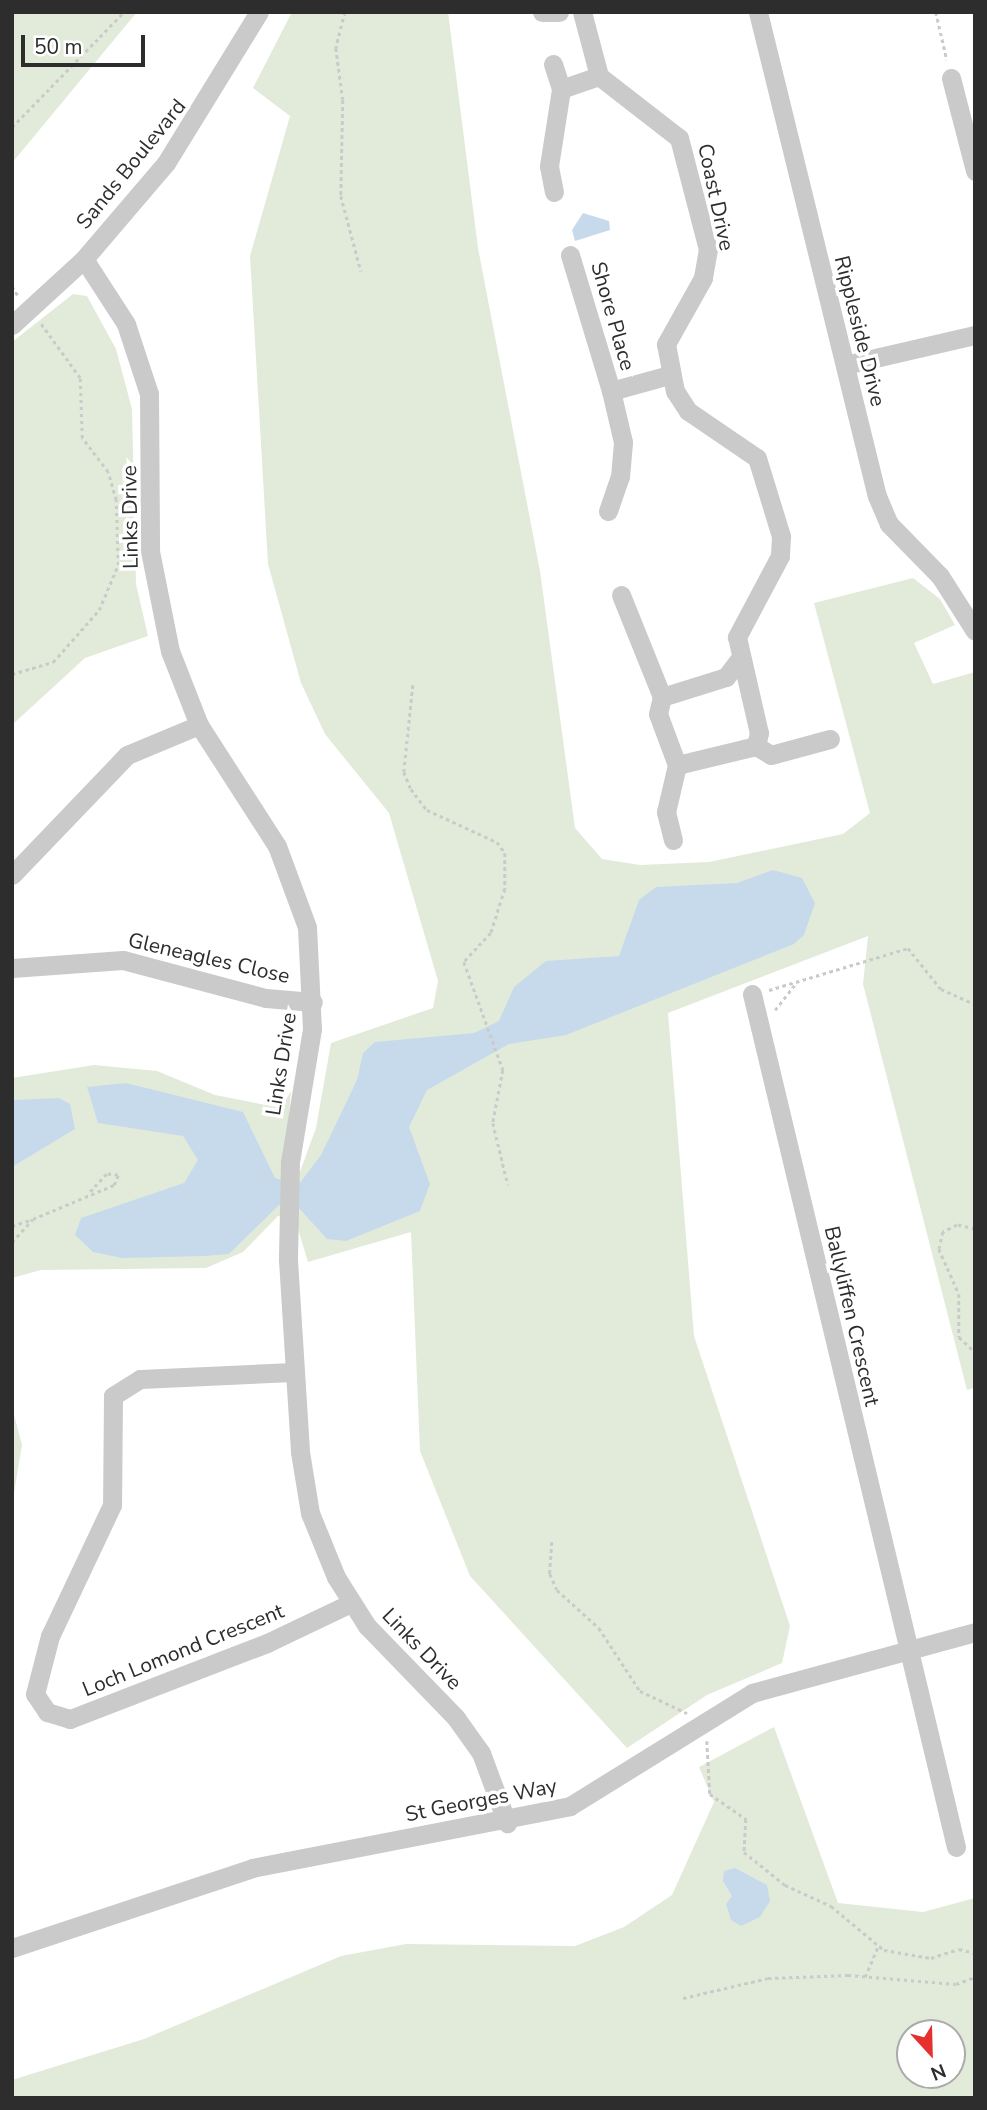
<!DOCTYPE html>
<style>
body{margin:0}
#map{position:relative;width:987px;height:2110px;overflow:hidden;background:#fff;font-family:"Nunito Sans",sans-serif}
div>[style]{position:absolute}
[style*='--x']{left:calc(var(--x)*1px);top:calc(var(--y)*1px);width:calc(var(--w)*1px);rotate:calc(var(--a)*1deg)}
.green>*{inset:0;background:#e2ebda}
.water>*{inset:0;background:#c6daeb}
.path>*{height:2.5px;margin-top:-1.25px;transform-origin:0;background:repeating-linear-gradient(90deg,#cacaca 0 3.5px,transparent 0 7px)}
.minor>*{height:19px;margin:-9.5px;padding:0 9.5px;transform-origin:9.5px;border-radius:9.5px;background:#cacaca}
span{translate:-50% -50%;white-space:nowrap;text-align:center;line-height:1.15;-webkit-text-stroke:7px #fff;paint-order:stroke}
.street-label{font-size:21px;color:#2d2d2d}
.frame{position:absolute;inset:0;border:14px solid #2d2d2d;pointer-events:none}
.north{position:absolute;left:896px;top:2019px;width:70px;height:70px;box-sizing:border-box;background:#fff;border:2px solid #ababab;border-radius:50%;rotate:158deg;font-size:19px;font-weight:700;line-height:28px;text-align:center;color:#2d2d2d}
.north::after{content:'';display:block;margin:auto;width:24px;height:32px;background:#e5302e;clip-path:polygon(50% 0,100% 100%,50% 72%,0 100%)}
.scale{position:absolute;left:21px;top:35px;width:124px;height:32px;box-sizing:border-box;border:4px solid #2d2d2d;border-top:0;padding-left:9px;font-size:21px;line-height:24px;white-space:nowrap;color:#2d2d2d;-webkit-text-stroke:5px #fff;paint-order:stroke}
</style>
<div id="map">
<div class="green">
<i style="clip-path:polygon(12px 12px,137px 12px,12px 163px)"></i>
<i style="clip-path:polygon(292px 12px,448px 12px,478px 248px,540px 571px,575px 828px,602px 859px,640px 865px,709px 862px,843px 834px,870px 813px,814px 603px,913px 578px,940px 599px,955px 625px,914px 643px,933px 684px,975px 672px,975px 1388px,967px 1390px,863px 984px,868px 936px,668px 1013px,694px 1336px,790px 1626px,782px 1663px,707px 1695px,627px 1748px,470px 1576px,420px 1451px,411px 1232px,308px 1262px,295px 1219px,278px 1216px,243px 1252px,206px 1268px,41px 1270px,12px 1278px,12px 1078px,94px 1065px,157px 1071px,215px 1095px,281px 1108px,291px 1091px,284px 1178px,298px 1177px,316px 1128px,331px 1043px,433px 1008px,438px 981px,389px 813px,325px 734px,301px 683px,268px 564px,250px 256px,290px 116px,253px 88px)"></i>
<i style="clip-path:polygon(73px 294px,87px 296px,116px 349px,132px 409px,136px 584px,148px 636px,85px 658px,12px 725px,12px 342px)"></i>
<i style="clip-path:polygon(12px 1407px,22px 1445px,12px 1505px)"></i>
<i style="clip-path:polygon(evenodd,774px 1727px,838px 1903px,923px 1912px,975px 1898px,975px 2098px,12px 2098px,12px 2080px,144px 2039px,341px 1956px,406px 1944px,575px 1946px,624px 1927px,672px 1895px,714px 1802px,699px 1767px,774px 1727px,910px 2033px,952px 2033px,952px 2075px,910px 2075px,910px 2033px)"></i>
</div>
<div class="water">
<i style="clip-path:polygon(583px 213px,609px 221px,610px 230px,575px 241px,572px 230px)"></i>
<i style="clip-path:polygon(773px 870px,802px 878px,815px 903px,804px 935px,794px 944px,566px 1035px,509px 1044px,427px 1090px,409px 1127px,430px 1184px,420px 1211px,346px 1241px,327px 1239px,297px 1206px,279px 1205px,229px 1254px,205px 1256px,122px 1258px,93px 1252px,75px 1235px,81px 1218px,184px 1183px,198px 1160px,183px 1136px,98px 1123px,87px 1087px,126px 1083px,243px 1112px,275px 1178px,299px 1184px,321px 1155px,357px 1080px,363px 1053px,375px 1042px,474px 1033px,499px 1021px,514px 987px,546px 961px,619px 956px,639px 900px,656px 887px,737px 883px)"></i>
<i style="clip-path:polygon(59px 1098px,70px 1104px,75px 1129px,12px 1167px,12px 1100px)"></i>
<i style="clip-path:polygon(735px 1868px,767px 1885px,770px 1901px,760px 1917px,741px 1926px,731px 1920px,726px 1904px,732px 1896px,723px 1881px,724px 1871px)"></i>
</div>
<div class="path">
<i style="--x:345;--y:12;--w:37;--a:104"></i>
<i style="--x:336;--y:48;--w:52;--a:82.3"></i>
<i style="--x:343;--y:100;--w:96;--a:91.2"></i>
<i style="--x:341;--y:196;--w:78;--a:75.1"></i>
<i style="--x:936;--y:12;--w:49;--a:77.1"></i>
<i style="--x:12;--y:127;--w:161;--a:-45.8"></i>
<i style="--x:12;--y:286;--w:13;--a:58"></i>
<i style="--x:12;--y:674;--w:43;--a:-16.3"></i>
<i style="--x:53;--y:662;--w:69;--a:-48.5"></i>
<i style="--x:99;--y:610;--w:49;--a:-67.1"></i>
<i style="--x:118;--y:565;--w:65;--a:-91.8"></i>
<i style="--x:116;--y:500;--w:29;--a:-106"></i>
<i style="--x:108;--y:472;--w:43;--a:-127.4"></i>
<i style="--x:82;--y:438;--w:60;--a:-91.9"></i>
<i style="--x:80;--y:378;--w:67;--a:-125.8"></i>
<i style="--x:413;--y:685;--w:87;--a:95.9"></i>
<i style="--x:404;--y:772;--w:18;--a:68"></i>
<i style="--x:411;--y:789;--w:26;--a:53"></i>
<i style="--x:427;--y:810;--w:77;--a:24.6"></i>
<i style="--x:497;--y:842;--w:14;--a:54"></i>
<i style="--x:505;--y:853;--w:36;--a:90"></i>
<i style="--x:505;--y:889;--w:46;--a:107.7"></i>
<i style="--x:491;--y:933;--w:40;--a:133"></i>
<i style="--x:464;--y:962;--w:115;--a:70.1"></i>
<i style="--x:503;--y:1070;--w:54;--a:100.7"></i>
<i style="--x:493;--y:1123;--w:64;--a:76.4"></i>
<i style="--x:769;--y:990;--w:145;--a:-16.8"></i>
<i style="--x:908;--y:948;--w:53;--a:51.2"></i>
<i style="--x:941;--y:989;--w:37;--a:24"></i>
<i style="--x:775;--y:1010;--w:34;--a:-52"></i>
<i style="--x:12;--y:1226;--w:19;--a:-18"></i>
<i style="--x:975;--y:1229;--w:18;--a:-167"></i>
<i style="--x:957;--y:1225;--w:16;--a:153"></i>
<i style="--x:943;--y:1232;--w:17;--a:103"></i>
<i style="--x:939;--y:1249;--w:49;--a:66"></i>
<i style="--x:959;--y:1294;--w:43;--a:90"></i>
<i style="--x:959;--y:1337;--w:22;--a:43"></i>
<i style="--x:12;--y:1242;--w:31;--a:-48"></i>
<i style="--x:33;--y:1219;--w:88;--a:-22.8"></i>
<i style="--x:114;--y:1185;--w:11;--a:-68"></i>
<i style="--x:118;--y:1175;--w:11;--a:-175"></i>
<i style="--x:107;--y:1174;--w:26;--a:133"></i>
<i style="--x:552;--y:1542;--w:32;--a:94"></i>
<i style="--x:550;--y:1574;--w:17;--a:66"></i>
<i style="--x:557;--y:1590;--w:57;--a:42.1"></i>
<i style="--x:599;--y:1628;--w:75;--a:56.9"></i>
<i style="--x:640;--y:1691;--w:52;--a:25.1"></i>
<i style="--x:707;--y:1741;--w:53;--a:86.8"></i>
<i style="--x:710;--y:1794;--w:44;--a:34.8"></i>
<i style="--x:746;--y:1819;--w:33;--a:93"></i>
<i style="--x:744;--y:1852;--w:53;--a:38.8"></i>
<i style="--x:785;--y:1885;--w:51;--a:24.5"></i>
<i style="--x:831;--y:1906;--w:69;--a:39.7"></i>
<i style="--x:884;--y:1950;--w:48;--a:9.7"></i>
<i style="--x:931;--y:1958;--w:29;--a:-18"></i>
<i style="--x:959;--y:1949;--w:16;--a:14"></i>
<i style="--x:865;--y:1977;--w:34;--a:-67"></i>
<i style="--x:683;--y:1998;--w:87;--a:-13.2"></i>
<i style="--x:768;--y:1978;--w:80;--a:-2.1"></i>
<i style="--x:848;--y:1975;--w:108;--a:4.8"></i>
<i style="--x:956;--y:1984;--w:20;--a:-20"></i>
</div>
<div class="minor">
<i style="--x:542;--y:12;--w:17;--a:0"></i>
<i style="--x:582;--y:12;--w:66;--a:75.1"></i>
<i style="--x:599;--y:76;--w:101;--a:37.8"></i>
<i style="--x:679;--y:138;--w:115;--a:75.4"></i>
<i style="--x:708;--y:249;--w:29;--a:100"></i>
<i style="--x:703;--y:278;--w:76;--a:119.3"></i>
<i style="--x:666;--y:344;--w:48;--a:79.2"></i>
<i style="--x:675;--y:391;--w:24;--a:57"></i>
<i style="--x:688;--y:411;--w:83;--a:34.3"></i>
<i style="--x:757;--y:458;--w:82;--a:72.9"></i>
<i style="--x:781;--y:536;--w:20;--a:93"></i>
<i style="--x:780;--y:556;--w:92;--a:118"></i>
<i style="--x:737;--y:637;--w:98;--a:77.1"></i>
<i style="--x:759;--y:733;--w:13;--a:103"></i>
<i style="--x:756;--y:746;--w:81;--a:166.5"></i>
<i style="--x:677;--y:765;--w:54;--a:-110.4"></i>
<i style="--x:658;--y:714;--w:17;--a:-77"></i>
<i style="--x:662;--y:697;--w:67;--a:-17.4"></i>
<i style="--x:726;--y:677;--w:20;--a:-53"></i>
<i style="--x:758;--y:12;--w:498;--a:76.2"></i>
<i style="--x:877;--y:496;--w:30;--a:67"></i>
<i style="--x:889;--y:524;--w:73;--a:45.6"></i>
<i style="--x:940;--y:576;--w:65;--a:57.5"></i>
<i style="--x:553;--y:64;--w:26;--a:72"></i>
<i style="--x:951;--y:78;--w:96;--a:75.5"></i>
<i style="--x:554;--y:192;--w:26;--a:-101"></i>
<i style="--x:549;--y:166;--w:78;--a:-81.1"></i>
<i style="--x:561;--y:89;--w:40;--a:-18.9"></i>
<i style="--x:570;--y:255;--w:142;--a:73.2"></i>
<i style="--x:84;--y:259;--w:77;--a:57.1"></i>
<i style="--x:126;--y:324;--w:74;--a:71.8"></i>
<i style="--x:149;--y:394;--w:157;--a:89.6"></i>
<i style="--x:150;--y:551;--w:102;--a:78.7"></i>
<i style="--x:170;--y:651;--w:79;--a:68.6"></i>
<i style="--x:199;--y:725;--w:144;--a:57.2"></i>
<i style="--x:277;--y:846;--w:86;--a:69.7"></i>
<i style="--x:307;--y:927;--w:102;--a:87.2"></i>
<i style="--x:312;--y:1029;--w:135;--a:99.4"></i>
<i style="--x:290;--y:1162;--w:98;--a:91.2"></i>
<i style="--x:288;--y:1260;--w:192;--a:86.4"></i>
<i style="--x:300;--y:1452;--w:62;--a:80.7"></i>
<i style="--x:310;--y:1513;--w:69;--a:67.9"></i>
<i style="--x:336;--y:1577;--w:58;--a:57.7"></i>
<i style="--x:367;--y:1626;--w:128;--a:45.9"></i>
<i style="--x:456;--y:1718;--w:43;--a:54.5"></i>
<i style="--x:481;--y:1753;--w:75;--a:69.6"></i>
<i style="--x:12;--y:325;--w:98;--a:-42.5"></i>
<i style="--x:84;--y:259;--w:126;--a:-49.5"></i>
<i style="--x:166;--y:163;--w:177;--a:-58.4"></i>
<i style="--x:845;--y:365;--w:133;--a:-13"></i>
<i style="--x:608;--y:511;--w:36;--a:-71"></i>
<i style="--x:620;--y:477;--w:35;--a:-85"></i>
<i style="--x:623;--y:442;--w:52;--a:-103.2"></i>
<i style="--x:611;--y:391;--w:60;--a:-15.4"></i>
<i style="--x:621;--y:595;--w:110;--a:68.1"></i>
<i style="--x:756;--y:746;--w:17;--a:31"></i>
<i style="--x:771;--y:755;--w:61;--a:-15.2"></i>
<i style="--x:673;--y:840;--w:29;--a:-104"></i>
<i style="--x:666;--y:812;--w:48;--a:-76.8"></i>
<i style="--x:12;--y:875;--w:166;--a:-46.2"></i>
<i style="--x:127;--y:755;--w:78;--a:-22.6"></i>
<i style="--x:12;--y:968;--w:111;--a:-4.1"></i>
<i style="--x:123;--y:960;--w:148;--a:14.9"></i>
<i style="--x:266;--y:998;--w:47;--a:4.9"></i>
<i style="--x:752;--y:994;--w:877;--a:76.55"></i>
<i style="--x:293;--y:1372;--w:153;--a:177.4"></i>
<i style="--x:140;--y:1379;--w:32;--a:148"></i>
<i style="--x:113;--y:1396;--w:109;--a:90.5"></i>
<i style="--x:112;--y:1505;--w:145;--a:115.3"></i>
<i style="--x:50;--y:1636;--w:60;--a:104.5"></i>
<i style="--x:35;--y:1694;--w:22;--a:56"></i>
<i style="--x:47;--y:1712;--w:24;--a:17"></i>
<i style="--x:70;--y:1719;--w:211;--a:-21.1"></i>
<i style="--x:267;--y:1643;--w:93;--a:-25.5"></i>
<i style="--x:12;--y:1948;--w:253;--a:-18.4"></i>
<i style="--x:252;--y:1868;--w:324;--a:-11"></i>
<i style="--x:570;--y:1806;--w:214;--a:-31.8"></i>
<i style="--x:752;--y:1693;--w:231;--a:-15.3"></i>
</div>
<div class="street-label">
<span style="left:131px;top:164px;rotate:-51deg">Sands Boulevard</span>
<span style="left:716px;top:197px;rotate:78deg">Coast Drive</span>
<span style="left:613px;top:316px;rotate:74deg">Shore Place</span>
<span style="left:860px;top:331px;rotate:76deg">Rippleside Drive</span>
<span style="left:130px;top:517px;rotate:-91deg">Links Drive</span>
<span style="left:209px;top:958px;rotate:13deg">Gleneagles Close</span>
<span style="left:281px;top:1064px;rotate:-81deg">Links Drive</span>
<span style="left:852px;top:1316px;rotate:77deg">Ballyliffen Crescent</span>
<span style="left:422px;top:1649px;rotate:46deg">Links Drive</span>
<span style="left:183px;top:1650px;rotate:-22deg">Loch Lomond Crescent</span>
<span style="left:481px;top:1800px;rotate:-11deg">St Georges Way</span>
</div>
<div class="frame"></div>
<div class="north">N</div>
<div class="scale">50 m</div>
</div>
